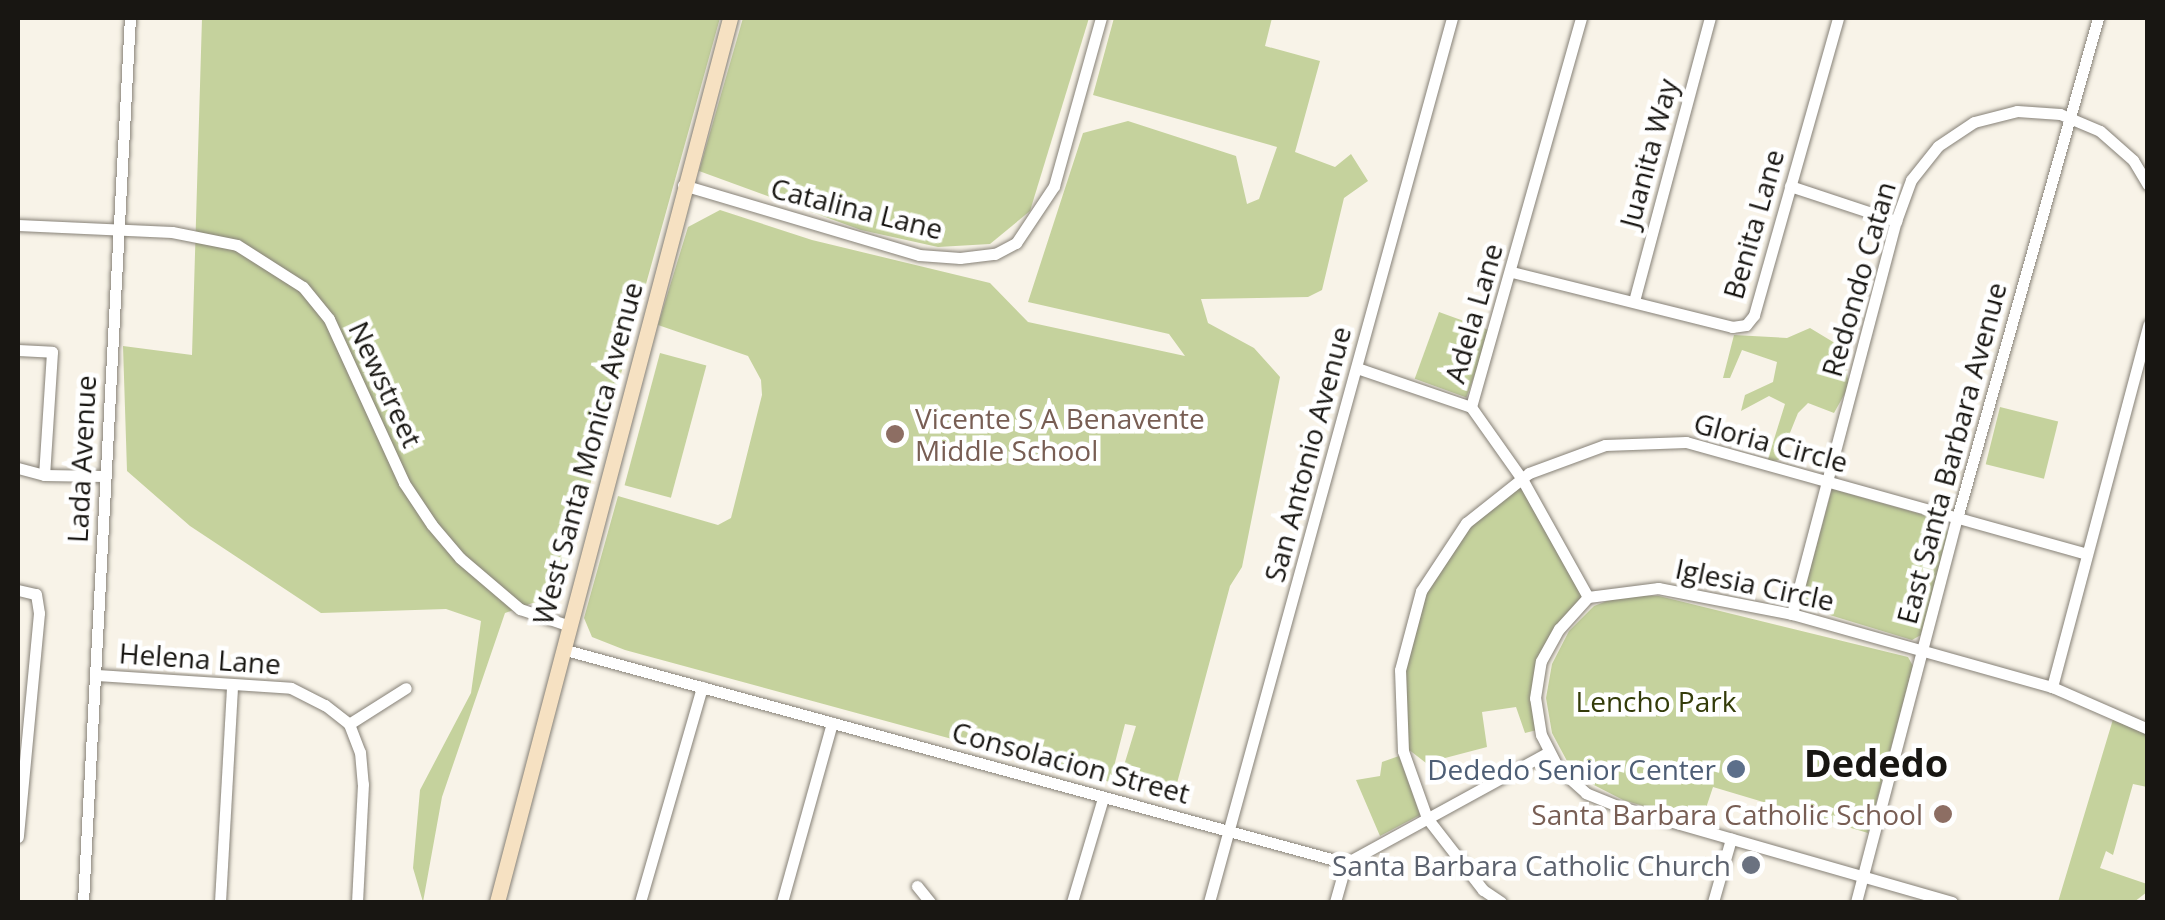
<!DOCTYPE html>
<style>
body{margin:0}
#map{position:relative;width:2165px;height:920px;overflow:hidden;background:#f8f3e8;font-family:"Open Sans",sans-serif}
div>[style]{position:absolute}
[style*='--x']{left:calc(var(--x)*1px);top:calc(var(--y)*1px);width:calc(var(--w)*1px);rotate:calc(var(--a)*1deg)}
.green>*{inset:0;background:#c5d29d;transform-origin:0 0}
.roads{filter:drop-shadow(0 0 2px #868177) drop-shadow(0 0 2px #868177)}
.minor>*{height:11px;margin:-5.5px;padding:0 5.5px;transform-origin:5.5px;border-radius:5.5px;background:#fff}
.secondary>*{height:15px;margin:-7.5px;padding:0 7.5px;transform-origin:7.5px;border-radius:7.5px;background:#f6e1c2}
.dots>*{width:28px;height:28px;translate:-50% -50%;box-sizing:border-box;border:5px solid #fff;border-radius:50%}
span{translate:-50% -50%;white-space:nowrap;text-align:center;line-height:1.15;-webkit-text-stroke:9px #fff;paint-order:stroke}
.street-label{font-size:28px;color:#181612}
.education-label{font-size:28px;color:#785e54}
.left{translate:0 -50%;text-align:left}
.right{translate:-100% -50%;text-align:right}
.park-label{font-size:28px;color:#333b09}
.service-label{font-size:28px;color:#4e5e75}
.worship-label{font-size:28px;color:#5b616d}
.district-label{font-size:38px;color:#181612;font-weight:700}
.frame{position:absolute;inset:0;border:20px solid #181612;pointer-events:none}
</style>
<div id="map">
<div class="green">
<i style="clip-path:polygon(202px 18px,720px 18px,560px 593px,505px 613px,442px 797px,423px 902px,413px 868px,420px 790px,471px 693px,481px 621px,446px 609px,321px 613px,190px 526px,127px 471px,123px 346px,192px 355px)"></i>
<i style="clip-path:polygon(743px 18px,1089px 18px,1030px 211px,990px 244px,938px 247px,861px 230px,699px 171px)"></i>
<i style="clip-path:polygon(1114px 18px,1272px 18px,1265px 46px,1320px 61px,1295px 152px,1335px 167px,1351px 154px,1368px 181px,1344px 198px,1322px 290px,1308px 297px,1201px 299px,1208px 323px,1254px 348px,1280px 377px,1242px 567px,1230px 586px,1173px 798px,1118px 785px,1136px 726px,1125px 724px,1110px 782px,625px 650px,592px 637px,584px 618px,618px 496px,718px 525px,731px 518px,762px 395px,761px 380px,748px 356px,658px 325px,688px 227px,720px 210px,812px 240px,990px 283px,1028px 322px,1185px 356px,1169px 334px,1028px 302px,1083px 133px,1128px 121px,1236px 156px,1247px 204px,1259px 199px,1277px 147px,1093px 95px)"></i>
<i style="left:1439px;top:312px;width:55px;height:71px;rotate:20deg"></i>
<i style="clip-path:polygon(1810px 328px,1843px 348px,1849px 386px,1834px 413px,1808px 403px,1798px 413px,1779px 460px,1767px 462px,1785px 404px,1769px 396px,1741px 411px,1745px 395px,1773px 382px,1777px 362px,1742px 350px,1730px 378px,1723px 378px,1734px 335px,1787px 338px)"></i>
<i style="left:660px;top:353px;width:48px;height:137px;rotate:15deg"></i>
<i style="left:2000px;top:407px;width:60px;height:59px;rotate:14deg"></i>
<i style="clip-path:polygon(1522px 486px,1585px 597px,1538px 660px,1537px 730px,1525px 733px,1516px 707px,1482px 712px,1487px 747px,1426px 763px,1408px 749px,1403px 669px,1425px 593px,1468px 525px)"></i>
<i style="clip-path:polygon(1832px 489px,1945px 521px,1948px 535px,1921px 635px,1912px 640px,1800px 606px)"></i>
<i style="clip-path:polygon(1623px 595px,1659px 596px,1908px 657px,1913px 666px,1868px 833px,1713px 787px,1701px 823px,1623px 800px,1592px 784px,1567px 761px,1552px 733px,1546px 698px,1552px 664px,1569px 631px,1594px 606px)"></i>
<i style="clip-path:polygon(2114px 716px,2147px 735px,2147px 787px,2133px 784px,2113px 855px,2106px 851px,2100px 868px,2147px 884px,2147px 892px,2134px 902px,2058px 902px)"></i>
<i style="clip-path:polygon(1399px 756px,1420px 815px,1380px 836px,1356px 780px,1380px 776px,1382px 762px)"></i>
</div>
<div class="roads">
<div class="minor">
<i style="--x:1581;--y:18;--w:404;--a:105.8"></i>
<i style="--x:1471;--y:407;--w:88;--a:54.7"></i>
<i style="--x:1522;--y:479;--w:135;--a:60.8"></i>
<i style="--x:683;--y:185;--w:246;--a:16.5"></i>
<i style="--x:919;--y:255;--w:41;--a:4.2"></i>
<i style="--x:960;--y:258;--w:35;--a:-7"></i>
<i style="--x:995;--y:254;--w:24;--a:-28"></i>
<i style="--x:1016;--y:243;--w:69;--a:-56.3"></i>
<i style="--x:1054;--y:186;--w:174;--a:-74.4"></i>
<i style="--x:1790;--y:186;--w:112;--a:18.3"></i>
<i style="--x:18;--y:225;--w:154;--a:2.6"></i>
<i style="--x:172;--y:232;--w:66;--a:11.3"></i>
<i style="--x:237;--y:245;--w:78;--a:32.5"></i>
<i style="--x:303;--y:287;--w:41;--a:50.9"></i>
<i style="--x:329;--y:319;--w:180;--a:65.4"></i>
<i style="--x:404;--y:483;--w:50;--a:56.3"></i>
<i style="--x:432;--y:525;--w:43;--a:49.7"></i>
<i style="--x:460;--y:558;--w:79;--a:40.4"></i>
<i style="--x:520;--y:609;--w:50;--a:18.8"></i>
<i style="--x:1512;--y:272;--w:227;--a:14"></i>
<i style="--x:1732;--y:327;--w:14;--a:-8"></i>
<i style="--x:1746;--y:325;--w:13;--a:-51"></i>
<i style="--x:1754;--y:315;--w:309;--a:-74.2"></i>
<i style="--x:1634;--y:301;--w:293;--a:-75"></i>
<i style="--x:18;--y:350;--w:34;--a:3"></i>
<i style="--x:52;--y:352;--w:123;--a:93.7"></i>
<i style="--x:1357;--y:368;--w:120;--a:18.9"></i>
<i style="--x:18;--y:468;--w:27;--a:15"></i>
<i style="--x:44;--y:475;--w:60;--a:1"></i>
<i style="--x:18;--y:590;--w:18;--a:13"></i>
<i style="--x:36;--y:594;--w:19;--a:81"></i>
<i style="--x:39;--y:613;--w:225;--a:95.4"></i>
<i style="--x:1792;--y:614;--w:407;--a:-75.2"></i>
<i style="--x:1896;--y:221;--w:44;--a:-69.9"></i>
<i style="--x:1911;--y:180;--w:43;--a:-51.5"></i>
<i style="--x:1938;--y:146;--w:43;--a:-33.7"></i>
<i style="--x:1974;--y:122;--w:44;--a:-14.3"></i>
<i style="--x:2017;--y:111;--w:43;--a:4"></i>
<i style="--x:2060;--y:114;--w:43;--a:23"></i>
<i style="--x:2100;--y:131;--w:44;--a:41.3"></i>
<i style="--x:2133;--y:160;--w:29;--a:59"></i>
<i style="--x:562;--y:649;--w:813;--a:15.27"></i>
<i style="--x:1346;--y:863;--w:229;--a:-28.7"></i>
<i style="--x:97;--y:675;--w:194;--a:3.8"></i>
<i style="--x:291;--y:688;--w:38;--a:27"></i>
<i style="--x:325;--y:705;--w:31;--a:38"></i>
<i style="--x:349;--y:724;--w:30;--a:69"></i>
<i style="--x:360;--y:752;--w:32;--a:85"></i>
<i style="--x:363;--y:784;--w:118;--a:92.9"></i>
<i style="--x:2052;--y:687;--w:375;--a:-75.1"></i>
<i style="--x:349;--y:724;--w:67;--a:-32.3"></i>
<i style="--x:917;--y:886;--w:21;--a:51"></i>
<i style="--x:83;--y:902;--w:885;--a:-86.96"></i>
<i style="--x:220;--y:902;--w:217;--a:-86.8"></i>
<i style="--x:640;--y:902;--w:224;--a:-73.9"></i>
<i style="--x:782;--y:902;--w:186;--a:-74.4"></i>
<i style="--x:1072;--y:902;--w:109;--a:-73.4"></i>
<i style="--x:1209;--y:902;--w:917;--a:-74.63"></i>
<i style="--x:1335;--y:902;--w:41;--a:-74.2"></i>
<i style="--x:1501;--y:902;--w:22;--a:-146"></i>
<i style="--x:1483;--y:890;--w:91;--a:-127.9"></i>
<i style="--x:1427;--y:818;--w:71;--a:-109.7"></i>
<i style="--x:1403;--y:751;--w:81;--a:-92.1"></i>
<i style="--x:1400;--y:670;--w:82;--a:-75.1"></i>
<i style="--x:1421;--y:591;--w:82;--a:-56.5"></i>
<i style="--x:1466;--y:523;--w:80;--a:-38.4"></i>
<i style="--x:1529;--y:473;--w:81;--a:-20.2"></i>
<i style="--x:1605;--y:445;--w:81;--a:-2.1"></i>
<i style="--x:1686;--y:442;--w:415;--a:15.6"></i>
<i style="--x:1713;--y:902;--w:66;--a:-74.1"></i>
<i style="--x:1856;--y:902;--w:397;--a:-75.3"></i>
<i style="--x:1957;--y:518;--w:520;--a:-74.25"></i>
<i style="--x:1952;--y:902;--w:345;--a:-164"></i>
<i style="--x:1620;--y:807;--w:37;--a:-158"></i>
<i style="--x:1586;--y:793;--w:38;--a:-138"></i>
<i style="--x:1558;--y:768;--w:37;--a:-117"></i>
<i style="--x:1541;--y:735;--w:37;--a:-99"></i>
<i style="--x:1535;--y:698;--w:37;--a:-81"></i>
<i style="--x:1541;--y:661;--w:37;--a:-61"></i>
<i style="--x:1559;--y:629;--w:43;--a:-47.8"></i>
<i style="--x:1588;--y:597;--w:71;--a:-7.3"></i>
<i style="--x:1658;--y:588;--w:136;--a:11"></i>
<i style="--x:1792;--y:614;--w:270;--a:15.7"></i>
<i style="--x:2052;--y:687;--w:105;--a:23.6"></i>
</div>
<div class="secondary">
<i style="--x:497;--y:902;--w:914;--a:-75.23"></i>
</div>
</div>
<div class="dots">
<i style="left:895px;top:434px;background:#8d6e63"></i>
<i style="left:1736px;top:769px;background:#5c6f8a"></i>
<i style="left:1943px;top:814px;background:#8d6e63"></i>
<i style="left:1751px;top:865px;background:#6b7280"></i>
</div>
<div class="street-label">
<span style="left:1648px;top:153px;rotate:-75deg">Juanita Way</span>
<span style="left:857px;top:208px;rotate:14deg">Catalina Lane</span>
<span style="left:1753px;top:224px;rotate:-74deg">Benita Lane</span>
<span style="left:1858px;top:279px;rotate:-74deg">Redondo Catan</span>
<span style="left:1473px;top:313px;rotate:-74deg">Adela Lane</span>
<span style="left:386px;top:384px;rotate:65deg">Newstreet</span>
<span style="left:1771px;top:442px;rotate:15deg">Gloria Circle</span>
<span style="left:587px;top:453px;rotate:-75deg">West Santa Monica Avenue</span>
<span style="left:1951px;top:453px;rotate:-75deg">East Santa Barbara Avenue</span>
<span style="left:1307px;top:454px;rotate:-75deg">San Antonio Avenue</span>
<span style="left:81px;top:459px;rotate:-87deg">Lada Avenue</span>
<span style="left:1755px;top:584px;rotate:12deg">Iglesia Circle</span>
<span style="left:200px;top:658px;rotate:4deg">Helena Lane</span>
<span style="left:1071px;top:762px;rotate:15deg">Consolacion Street</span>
</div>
<div class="education-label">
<span class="left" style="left:915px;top:434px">Vicente S A Benavente<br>Middle School</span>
<span class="right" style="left:1923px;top:814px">Santa Barbara Catholic School</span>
</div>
<div class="park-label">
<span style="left:1656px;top:701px">Lencho Park</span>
</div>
<div class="service-label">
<span class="right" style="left:1716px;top:769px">Dededo Senior Center</span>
</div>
<div class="worship-label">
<span class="right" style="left:1731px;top:865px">Santa Barbara Catholic Church</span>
</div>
<div class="district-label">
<span style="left:1876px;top:763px">Dededo</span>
</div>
<div class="frame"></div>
</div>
